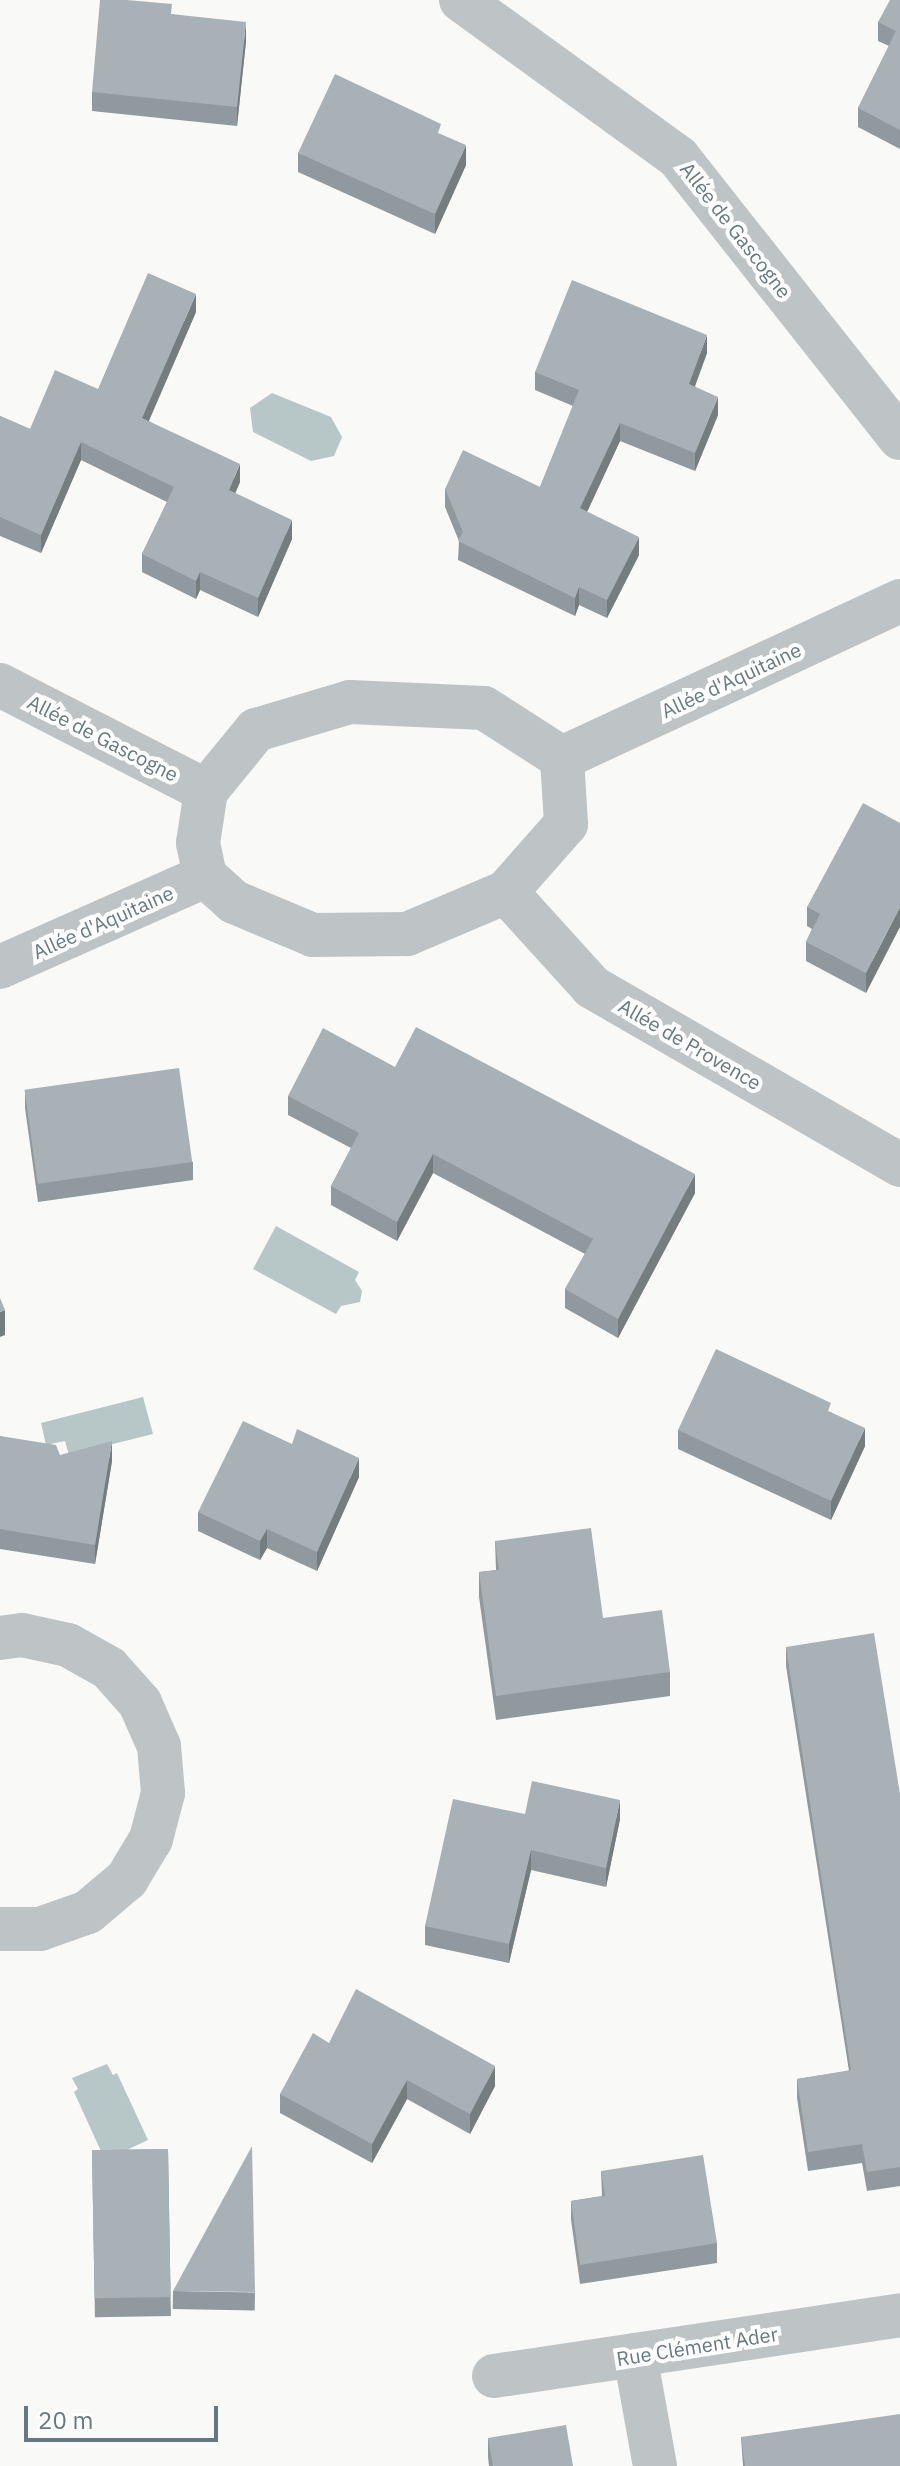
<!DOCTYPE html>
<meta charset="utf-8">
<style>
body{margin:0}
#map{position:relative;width:900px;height:2466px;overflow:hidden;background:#f9f9f7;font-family:"IBM Plex Sans",sans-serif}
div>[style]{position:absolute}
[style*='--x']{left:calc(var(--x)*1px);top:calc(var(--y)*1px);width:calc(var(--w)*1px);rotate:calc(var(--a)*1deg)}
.water>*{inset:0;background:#b7c6c7}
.street>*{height:44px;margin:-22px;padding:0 22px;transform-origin:22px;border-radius:22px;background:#bec4c6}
.wall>*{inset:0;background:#90999d;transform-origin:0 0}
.shaded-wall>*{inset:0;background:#767d7f}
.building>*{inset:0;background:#a8b2b6;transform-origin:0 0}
span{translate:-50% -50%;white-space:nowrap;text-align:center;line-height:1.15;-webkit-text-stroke:8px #fff;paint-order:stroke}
.street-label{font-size:20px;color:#667980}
.scale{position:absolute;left:24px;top:2406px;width:194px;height:36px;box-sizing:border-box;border:4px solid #667980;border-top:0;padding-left:10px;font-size:24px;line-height:28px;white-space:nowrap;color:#667980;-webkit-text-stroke:6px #fff;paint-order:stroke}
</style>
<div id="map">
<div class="water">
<i style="clip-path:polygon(272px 393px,331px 417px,342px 437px,334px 456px,311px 461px,253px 432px,250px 408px)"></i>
<i style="clip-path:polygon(276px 1226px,359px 1272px,355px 1280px,362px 1291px,360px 1302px,341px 1306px,336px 1314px,253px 1269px)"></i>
<i style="clip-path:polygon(143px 1397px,153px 1434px,69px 1455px,65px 1441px,46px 1445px,41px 1423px)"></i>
<i style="clip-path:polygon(107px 2064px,113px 2075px,117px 2073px,148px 2140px,105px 2160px,74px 2092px,78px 2089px,72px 2078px)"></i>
</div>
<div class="street">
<i style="--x:461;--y:0;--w:268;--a:35.9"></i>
<i style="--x:678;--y:157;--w:358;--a:51.7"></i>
<i style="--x:0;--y:685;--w:232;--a:27.2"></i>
<i style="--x:350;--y:702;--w:134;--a:2.6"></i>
<i style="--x:484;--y:708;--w:93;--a:32.7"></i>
<i style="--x:562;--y:758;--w:66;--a:86.5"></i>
<i style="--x:566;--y:824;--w:91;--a:131.4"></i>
<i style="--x:506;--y:892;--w:108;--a:157"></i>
<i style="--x:407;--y:934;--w:94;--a:179.4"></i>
<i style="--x:313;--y:935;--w:86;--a:-157.3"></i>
<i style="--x:234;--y:902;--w:39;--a:-138"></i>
<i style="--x:205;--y:876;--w:34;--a:-102"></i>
<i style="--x:198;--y:843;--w:53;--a:-81.3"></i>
<i style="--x:206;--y:791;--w:79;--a:-50.7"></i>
<i style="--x:256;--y:730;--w:98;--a:-16.6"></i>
<i style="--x:562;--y:758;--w:373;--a:-24.9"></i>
<i style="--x:506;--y:892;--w:128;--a:47.8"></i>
<i style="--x:592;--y:987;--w:356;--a:30"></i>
<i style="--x:0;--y:967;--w:224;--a:-23.9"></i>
<i style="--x:0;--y:1638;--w:22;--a:-8"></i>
<i style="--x:22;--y:1635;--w:47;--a:12.3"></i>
<i style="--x:68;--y:1645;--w:47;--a:29.3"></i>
<i style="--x:109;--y:1668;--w:47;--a:48.5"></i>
<i style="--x:140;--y:1703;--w:47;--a:66.2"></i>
<i style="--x:159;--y:1746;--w:47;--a:85.1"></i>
<i style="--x:163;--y:1793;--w:48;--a:104.6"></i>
<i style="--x:151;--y:1839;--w:47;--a:121"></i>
<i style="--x:127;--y:1879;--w:51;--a:139.8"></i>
<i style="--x:88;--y:1912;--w:51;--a:160.5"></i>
<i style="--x:40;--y:1929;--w:40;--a:180"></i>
<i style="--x:635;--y:2355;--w:113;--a:79.8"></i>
<i style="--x:494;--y:2376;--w:411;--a:-8.5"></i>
</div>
<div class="wall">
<i style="clip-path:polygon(900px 0,900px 149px,858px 127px,858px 108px,889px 46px,878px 41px,878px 22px)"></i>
<i style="clip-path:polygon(172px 14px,246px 41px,237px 126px,92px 111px,92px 92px)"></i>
<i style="clip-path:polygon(441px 135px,466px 165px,435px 234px,298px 172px,298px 153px)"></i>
<i style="clip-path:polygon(196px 312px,149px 421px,240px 482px,235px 493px,292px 539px,258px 617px,200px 590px,196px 599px,142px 572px,142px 554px,167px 502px,81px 460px,41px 553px,0 536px,0 416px,30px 429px,98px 389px)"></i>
<i style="clip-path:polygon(707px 353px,695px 386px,718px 415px,695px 471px,620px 441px,587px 512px,639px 555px,607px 618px,579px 605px,575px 616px,458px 560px,459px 541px,445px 507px,445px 489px,540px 487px,573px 406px,535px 390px,535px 372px)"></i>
<i style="clip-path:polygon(900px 823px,866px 993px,806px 961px,806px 942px,812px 929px,807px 926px,807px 907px)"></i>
<i style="clip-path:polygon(395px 1067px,695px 1193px,618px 1338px,565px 1308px,565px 1289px,585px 1254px,433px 1173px,397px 1241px,331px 1205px,331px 1186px,351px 1148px,288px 1115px,288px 1096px)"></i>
<i style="clip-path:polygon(25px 1090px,193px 1162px,193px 1180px,38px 1202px,25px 1108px)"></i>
<i style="clip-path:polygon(831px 1412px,865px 1446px,831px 1520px,678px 1449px,678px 1430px)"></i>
<i style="clip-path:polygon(0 1436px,60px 1455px,112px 1461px,95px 1564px,0 1549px)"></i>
<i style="clip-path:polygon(359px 1477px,317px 1571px,267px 1548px,260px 1560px,198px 1531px,198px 1512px)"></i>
<i style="clip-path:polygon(495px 1541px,603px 1618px,670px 1672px,670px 1696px,496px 1720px,479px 1597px,479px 1572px,496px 1570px)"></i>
<i style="clip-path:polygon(786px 1647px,900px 1794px,900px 2186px,867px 2191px,862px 2163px,808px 2171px,797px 2098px,797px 2079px,849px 2071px,786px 1666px)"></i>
<i style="clip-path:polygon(525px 1814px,620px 1819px,606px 1887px,531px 1870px,509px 1963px,425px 1945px,425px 1926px)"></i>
<i style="clip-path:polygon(329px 2043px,495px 2086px,470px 2134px,407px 2099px,372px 2163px,280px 2113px,280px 2094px)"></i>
<i style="left:168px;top:2149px;width:167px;height:76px;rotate:89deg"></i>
<i style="clip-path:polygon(601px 2171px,717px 2243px,717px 2263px,580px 2284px,571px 2220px,571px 2201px,602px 2196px)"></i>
<i style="left:173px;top:2291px;width:82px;height:18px;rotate:1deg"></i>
<i style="clip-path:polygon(741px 2437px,900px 2466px,743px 2466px)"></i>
<i style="clip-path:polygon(488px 2438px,573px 2466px,489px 2466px,488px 2457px)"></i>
</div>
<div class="shaded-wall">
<i style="clip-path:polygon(246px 22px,246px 41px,237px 126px,237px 107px)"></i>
<i style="clip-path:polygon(466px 145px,466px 165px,435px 234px,435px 214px)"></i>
<i style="clip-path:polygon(196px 294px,196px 312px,142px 436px,142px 418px)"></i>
<i style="clip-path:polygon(707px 335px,707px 353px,689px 402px,689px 384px)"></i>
<i style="clip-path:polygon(718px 397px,718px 415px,695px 471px,695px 453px)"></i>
<i style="clip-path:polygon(620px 423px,620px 441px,580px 527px,580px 508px)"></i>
<i style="clip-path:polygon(81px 442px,81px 460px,41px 553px,41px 535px)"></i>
<i style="clip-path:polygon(240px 464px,240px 482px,229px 508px,229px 490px)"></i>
<i style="clip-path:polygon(292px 520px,292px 539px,258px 617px,258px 598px)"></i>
<i style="clip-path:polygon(639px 537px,639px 555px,607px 618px,607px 600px)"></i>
<i style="clip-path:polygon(200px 572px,200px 590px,196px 599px,196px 581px)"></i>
<i style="clip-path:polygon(579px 587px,579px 605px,575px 616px,575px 598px)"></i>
<i style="clip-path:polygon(900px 907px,900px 927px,866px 993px,866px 973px)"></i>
<i style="clip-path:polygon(433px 1154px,433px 1173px,397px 1241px,397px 1222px)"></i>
<i style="clip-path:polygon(695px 1174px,695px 1193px,618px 1338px,618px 1319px)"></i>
<i style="clip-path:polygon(5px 1310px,5px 1335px,0 1337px,0 1312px)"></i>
<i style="clip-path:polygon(865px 1428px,865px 1446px,831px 1520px,831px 1501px)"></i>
<i style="clip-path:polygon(112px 1441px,112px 1461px,95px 1564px,95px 1545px)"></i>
<i style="clip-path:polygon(359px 1458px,359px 1477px,317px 1571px,317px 1552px)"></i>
<i style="clip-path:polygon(267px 1529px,267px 1548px,260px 1560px,260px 1541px)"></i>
<i style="clip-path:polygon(620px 1800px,620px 1819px,606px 1887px,606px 1868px)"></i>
<i style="clip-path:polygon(531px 1850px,531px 1870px,509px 1963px,509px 1944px)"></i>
<i style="clip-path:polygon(495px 2066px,495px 2086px,470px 2134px,470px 2114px)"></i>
<i style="clip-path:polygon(407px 2080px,407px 2099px,372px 2163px,372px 2144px)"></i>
</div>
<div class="building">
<i style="clip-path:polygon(100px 0,127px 0,172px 4px,171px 14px,246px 22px,237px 107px,92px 92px)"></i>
<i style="clip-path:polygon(890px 0,900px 0,900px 130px,858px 108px,896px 31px,878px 22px)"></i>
<i style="clip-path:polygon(335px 74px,441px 124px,438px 133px,466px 145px,435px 214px,298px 153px)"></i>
<i style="clip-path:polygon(148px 273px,196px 294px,142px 418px,240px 464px,229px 490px,292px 520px,258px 598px,200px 572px,196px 581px,142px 554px,174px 487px,81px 442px,41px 535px,0 517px,0 416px,30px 429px,55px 370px,98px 389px)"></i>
<i style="clip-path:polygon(572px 280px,707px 335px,689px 384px,718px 397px,695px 453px,620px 423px,580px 508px,639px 537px,607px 600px,579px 587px,575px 598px,458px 541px,463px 532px,445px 489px,463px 450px,540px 487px,579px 390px,535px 372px)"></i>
<i style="clip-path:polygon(863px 803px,900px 823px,900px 907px,866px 973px,806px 942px,820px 914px,807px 907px)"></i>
<i style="clip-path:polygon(416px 1027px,695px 1174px,618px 1319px,565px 1289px,593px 1239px,433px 1154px,397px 1222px,331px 1186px,359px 1133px,288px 1096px,323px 1028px,395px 1067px)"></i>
<i style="left:179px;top:1068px;width:95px;height:156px;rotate:82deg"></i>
<i style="clip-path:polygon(0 1298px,5px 1310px,0 1312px)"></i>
<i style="clip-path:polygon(716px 1349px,831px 1403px,828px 1411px,865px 1428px,831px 1501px,678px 1430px)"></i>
<i style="clip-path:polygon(243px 1421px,292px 1444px,297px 1429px,359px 1458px,317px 1552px,267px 1529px,260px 1541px,198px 1512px)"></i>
<i style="clip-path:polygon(0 1436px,56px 1445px,60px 1455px,112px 1441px,95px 1545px,0 1529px)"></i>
<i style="clip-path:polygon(591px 1528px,603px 1618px,662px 1610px,670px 1672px,496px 1696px,479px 1572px,499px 1570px,495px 1541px)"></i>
<i style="clip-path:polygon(874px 1633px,900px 1794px,900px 2167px,867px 2172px,862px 2144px,808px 2152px,797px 2079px,851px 2070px,786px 1647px)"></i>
<i style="clip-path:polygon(532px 1781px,620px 1800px,606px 1868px,531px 1850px,509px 1944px,425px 1926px,453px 1799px,525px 1814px)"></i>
<i style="clip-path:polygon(356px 1989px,495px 2066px,470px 2114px,407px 2080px,372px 2144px,280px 2094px,313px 2033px,329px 2043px)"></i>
<i style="clip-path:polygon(252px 2146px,255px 2292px,173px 2291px)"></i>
<i style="left:168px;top:2149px;width:148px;height:76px;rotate:89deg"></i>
<i style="clip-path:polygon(703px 2155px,717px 2243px,580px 2265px,571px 2201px,605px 2196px,601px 2171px)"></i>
<i style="clip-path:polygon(900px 2414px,900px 2466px,745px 2466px,741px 2437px)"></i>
<i style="clip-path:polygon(566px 2425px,573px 2466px,493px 2466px,488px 2438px)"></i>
</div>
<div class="street-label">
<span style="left:736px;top:230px;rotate:52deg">Allée de Gascogne</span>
<span style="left:731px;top:680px;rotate:-25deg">Allée d'Aquitaine</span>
<span style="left:103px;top:738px;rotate:27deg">Allée de Gascogne</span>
<span style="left:103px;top:922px;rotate:-24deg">Allée d'Aquitaine</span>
<span style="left:690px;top:1044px;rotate:30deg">Allée de Provence</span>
<span style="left:697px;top:2346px;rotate:-9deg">Rue Clément Ader</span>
</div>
<div class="scale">20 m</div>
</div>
